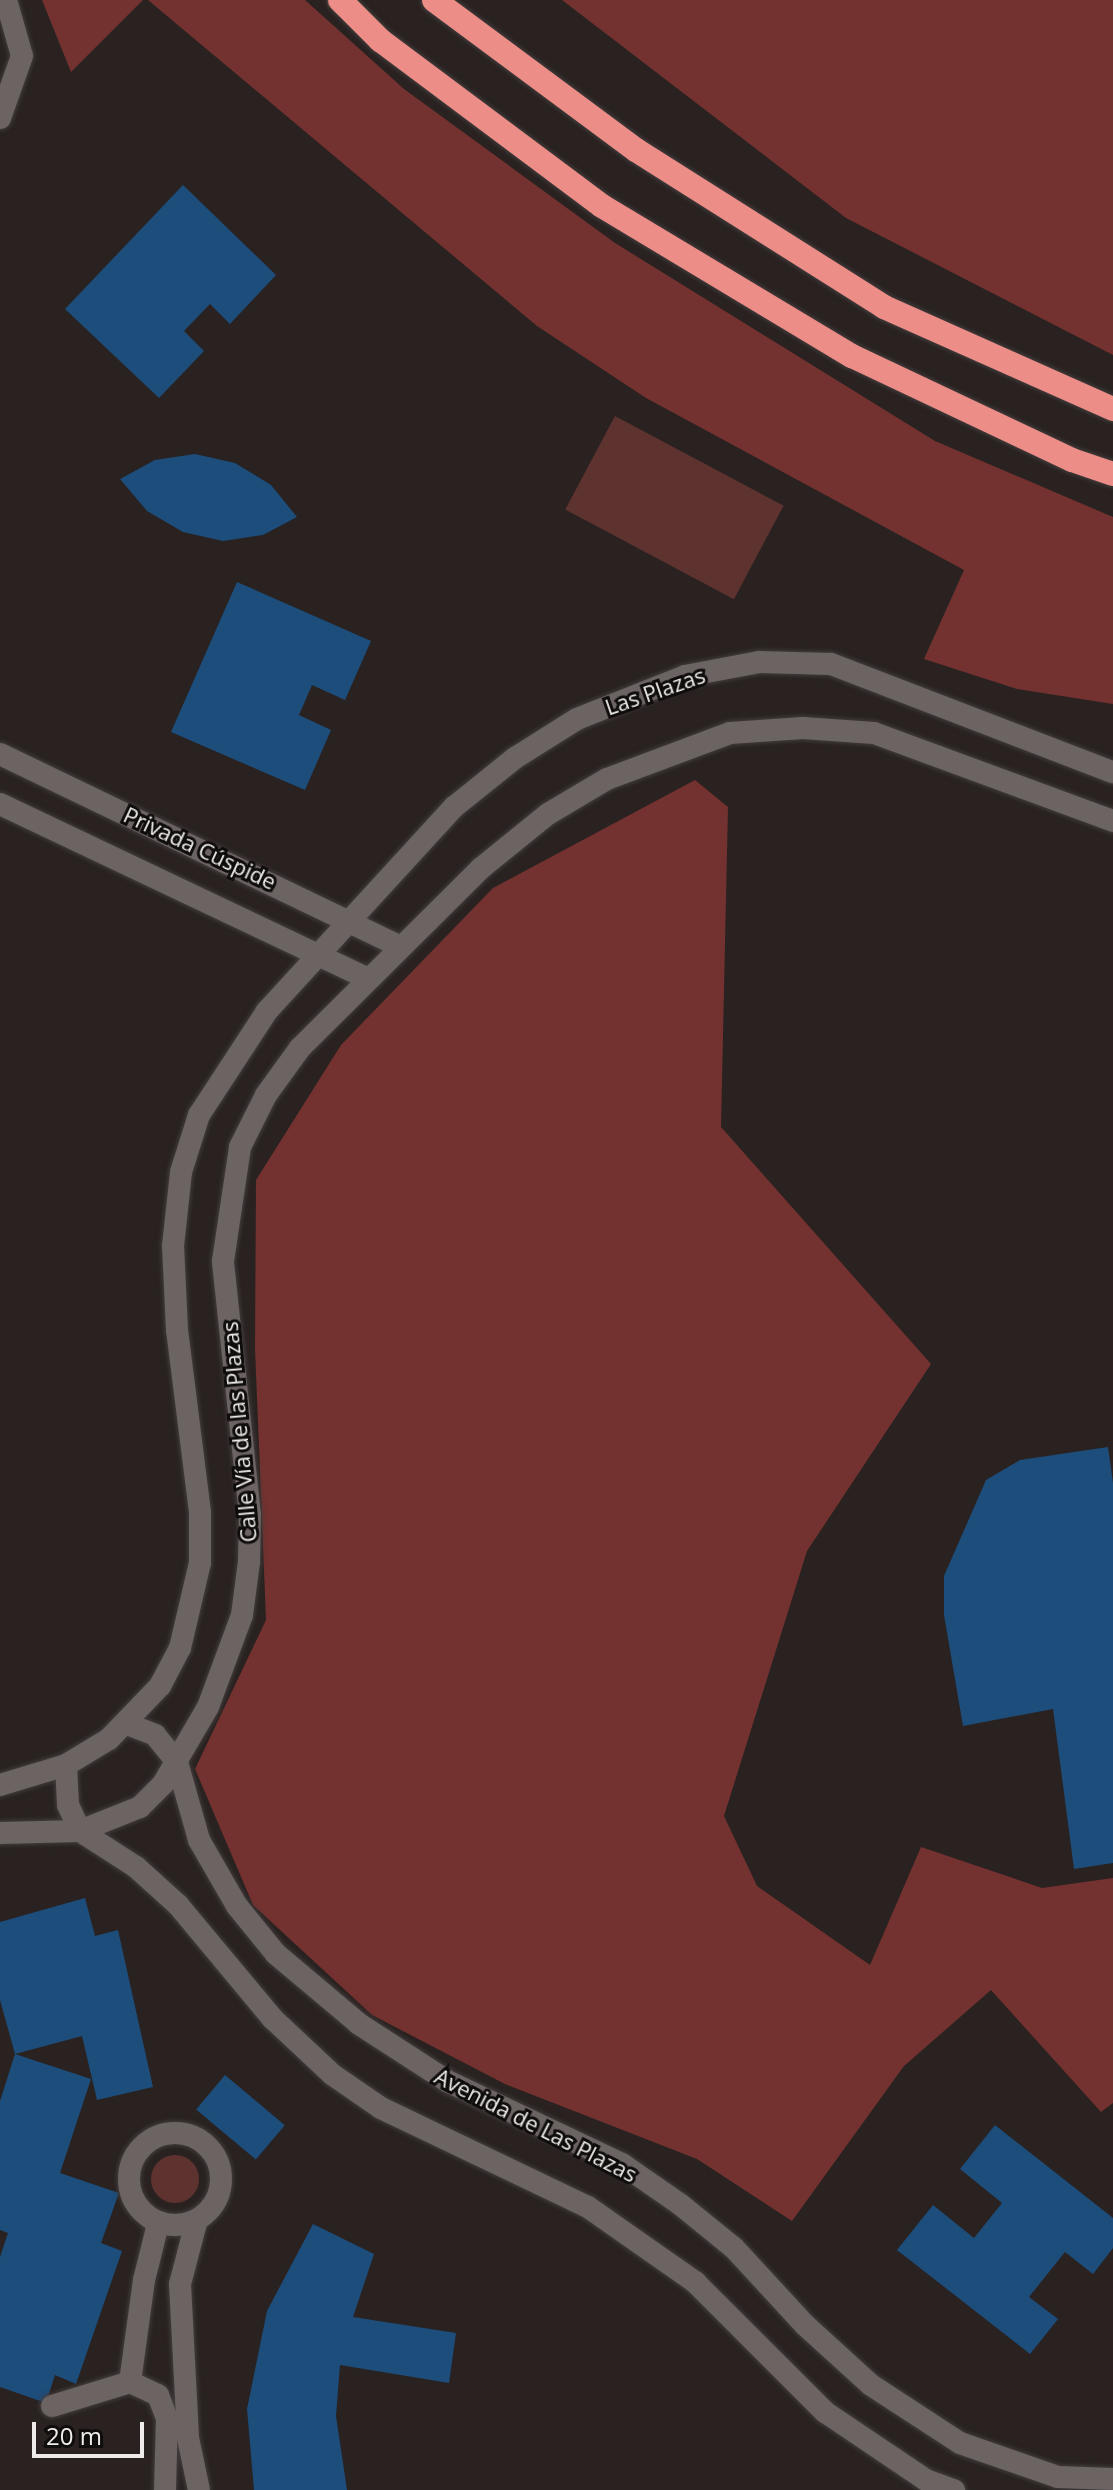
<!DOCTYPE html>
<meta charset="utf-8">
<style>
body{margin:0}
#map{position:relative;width:1113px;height:2490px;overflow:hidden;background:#292221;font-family:"Open Sans",sans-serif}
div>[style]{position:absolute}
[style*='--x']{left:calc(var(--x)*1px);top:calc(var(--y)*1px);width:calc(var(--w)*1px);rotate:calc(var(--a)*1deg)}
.green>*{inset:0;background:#5e322f;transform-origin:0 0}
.round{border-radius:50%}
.forest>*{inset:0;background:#73322f}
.building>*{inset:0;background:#1d4d7b;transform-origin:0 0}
.roads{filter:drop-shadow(0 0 2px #433c3c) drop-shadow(0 0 2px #433c3c)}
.service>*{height:22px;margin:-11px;padding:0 11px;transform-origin:11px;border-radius:11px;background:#6c6363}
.service>.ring{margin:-11px;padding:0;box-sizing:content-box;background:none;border:22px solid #6c6363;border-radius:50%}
.minor>*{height:22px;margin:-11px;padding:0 11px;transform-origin:11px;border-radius:11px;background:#6c6363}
.tertiary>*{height:22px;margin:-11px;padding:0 11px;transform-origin:11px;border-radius:11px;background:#6c6363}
.motorway>*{height:24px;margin:-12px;padding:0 12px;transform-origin:12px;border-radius:12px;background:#ec8e87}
span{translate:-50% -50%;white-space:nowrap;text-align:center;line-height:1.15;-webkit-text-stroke:6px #0f0c0c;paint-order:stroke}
.street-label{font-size:22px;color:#f0ebeb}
.scale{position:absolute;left:32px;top:2422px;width:112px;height:36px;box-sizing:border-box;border:4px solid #f0ebeb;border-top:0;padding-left:10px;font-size:24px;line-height:28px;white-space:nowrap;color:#f0ebeb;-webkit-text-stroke:6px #0f0c0c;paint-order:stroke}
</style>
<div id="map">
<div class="green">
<i style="left:615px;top:416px;width:191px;height:106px;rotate:28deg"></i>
<i class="round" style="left:151px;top:2155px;width:48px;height:48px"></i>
</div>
<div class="forest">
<i style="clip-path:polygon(42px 0,143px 0,71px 72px)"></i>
<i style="clip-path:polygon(148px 0,305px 0,404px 89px,615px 243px,935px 441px,1113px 517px,1113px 704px,1017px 689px,924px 659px,964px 570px,646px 398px,537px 326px)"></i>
<i style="clip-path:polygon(562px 0,1113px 0,1113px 355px,846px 218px)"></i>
<i style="clip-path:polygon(695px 780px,728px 807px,721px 1127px,931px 1364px,807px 1551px,724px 1816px,757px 1886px,870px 1965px,921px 1847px,1042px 1888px,1113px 1878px,1113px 2103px,1101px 2112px,991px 1990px,904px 2066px,792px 2221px,697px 2159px,505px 2084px,372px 2015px,253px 1905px,195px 1769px,266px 1620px,255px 1348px,256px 1180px,341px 1045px,493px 888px)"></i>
</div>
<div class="building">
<i style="clip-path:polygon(183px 185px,276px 275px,230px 324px,210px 304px,184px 331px,204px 351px,159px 398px,65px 309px)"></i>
<i style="clip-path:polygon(195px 454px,235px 463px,271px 485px,297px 517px,263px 535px,223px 541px,183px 532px,147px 511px,120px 479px,155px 460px)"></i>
<i style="clip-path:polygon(237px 582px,371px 641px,345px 700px,312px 685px,299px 715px,331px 730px,305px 790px,171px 732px)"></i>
<i style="clip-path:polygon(1108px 1447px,1113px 1483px,1113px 1863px,1074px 1869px,1053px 1709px,963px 1726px,944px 1615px,944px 1576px,986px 1480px,1020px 1460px)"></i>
<i style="clip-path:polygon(85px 1898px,95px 1936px,118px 1930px,153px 2087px,97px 2100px,82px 2036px,15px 2054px,91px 2079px,60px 2173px,119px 2193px,101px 2243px,122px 2251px,76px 2384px,55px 2375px,46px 2403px,0 2387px,0 2257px,8px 2233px,0 2230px,0 2101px,15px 2054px,0 2000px,0 1922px)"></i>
<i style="left:225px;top:2075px;width:78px;height:45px;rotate:40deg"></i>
<i style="clip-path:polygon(995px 2125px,1113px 2218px,1113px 2248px,1093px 2274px,1065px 2252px,1029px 2297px,1058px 2319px,1030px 2354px,897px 2250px,933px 2205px,974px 2238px,1002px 2203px,960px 2169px)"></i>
<i style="clip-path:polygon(313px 2224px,374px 2254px,353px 2317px,456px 2333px,449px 2383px,340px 2365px,336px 2416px,347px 2490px,254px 2490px,247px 2409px,267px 2311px)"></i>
</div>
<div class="roads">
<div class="service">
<i class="ring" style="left:129px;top:2133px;width:70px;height:70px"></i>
<i style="--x:196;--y:2223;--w:63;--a:104.7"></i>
<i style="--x:180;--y:2284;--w:154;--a:87"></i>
<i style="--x:188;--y:2438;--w:53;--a:78.1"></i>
<i style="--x:158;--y:2224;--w:58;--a:104"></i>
<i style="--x:144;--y:2280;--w:103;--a:97.8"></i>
<i style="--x:130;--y:2382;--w:31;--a:25"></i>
<i style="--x:158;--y:2395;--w:25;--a:69"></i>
<i style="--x:167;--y:2418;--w:72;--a:91.6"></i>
<i style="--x:52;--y:2406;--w:82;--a:-17.1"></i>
</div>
<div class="minor">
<i style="--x:0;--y:118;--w:66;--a:-70.5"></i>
<i style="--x:22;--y:56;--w:58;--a:-105.9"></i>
<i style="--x:0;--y:754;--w:443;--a:25.7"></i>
<i style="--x:0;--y:804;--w:406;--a:25.4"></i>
<i style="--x:127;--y:1724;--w:30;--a:21"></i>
<i style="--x:155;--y:1735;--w:35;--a:51"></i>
<i style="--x:177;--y:1762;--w:81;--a:74.2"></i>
<i style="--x:199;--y:1840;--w:76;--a:60.1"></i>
<i style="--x:237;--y:1906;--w:62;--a:50.9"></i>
<i style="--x:276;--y:1954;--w:109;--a:40.1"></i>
<i style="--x:359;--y:2024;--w:105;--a:32.9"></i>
<i style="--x:447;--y:2081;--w:194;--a:25.4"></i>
<i style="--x:622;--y:2164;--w:72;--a:34.8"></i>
<i style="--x:681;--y:2205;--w:68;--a:39.1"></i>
<i style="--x:734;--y:2248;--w:105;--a:47.3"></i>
<i style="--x:805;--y:2325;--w:89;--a:42.3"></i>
<i style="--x:871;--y:2385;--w:106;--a:33.1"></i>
<i style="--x:960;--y:2443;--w:104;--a:19.1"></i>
<i style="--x:1058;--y:2477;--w:55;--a:2.1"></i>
<i style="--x:66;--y:1765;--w:40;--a:87.1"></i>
<i style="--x:68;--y:1805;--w:29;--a:65"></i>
<i style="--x:80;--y:1831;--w:67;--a:32.7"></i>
<i style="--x:136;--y:1867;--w:57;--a:42.1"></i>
<i style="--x:178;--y:1905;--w:147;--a:50.2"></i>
<i style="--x:272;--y:2018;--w:83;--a:43.1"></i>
<i style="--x:333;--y:2075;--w:58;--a:34.5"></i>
<i style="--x:381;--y:2108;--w:229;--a:25.6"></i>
<i style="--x:588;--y:2207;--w:131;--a:35"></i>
<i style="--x:695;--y:2282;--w:184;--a:45"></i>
<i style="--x:825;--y:2412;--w:122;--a:34"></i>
<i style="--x:926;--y:2480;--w:30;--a:20"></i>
</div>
<div class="tertiary">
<i style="--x:0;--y:1785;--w:69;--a:-16.9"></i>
<i style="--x:66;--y:1765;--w:50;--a:-31.2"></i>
<i style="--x:109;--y:1739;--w:74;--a:-46.1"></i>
<i style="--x:160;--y:1686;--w:43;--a:-62.2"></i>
<i style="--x:180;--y:1648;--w:87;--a:-76.8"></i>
<i style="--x:200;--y:1563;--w:51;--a:-90"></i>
<i style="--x:200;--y:1512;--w:183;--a:-97.2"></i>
<i style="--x:177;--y:1330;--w:84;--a:-92.7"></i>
<i style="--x:173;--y:1246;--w:74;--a:-83.8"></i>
<i style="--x:181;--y:1172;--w:60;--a:-72.5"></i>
<i style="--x:199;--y:1115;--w:124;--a:-56.8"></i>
<i style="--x:267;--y:1011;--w:277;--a:-47.5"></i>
<i style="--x:454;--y:807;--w:78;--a:-38.8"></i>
<i style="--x:515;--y:758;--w:73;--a:-32.2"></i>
<i style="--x:577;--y:719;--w:116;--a:-21.7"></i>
<i style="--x:685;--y:676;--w:75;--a:-10.7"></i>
<i style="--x:759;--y:662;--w:72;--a:1.6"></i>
<i style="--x:831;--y:664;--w:302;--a:21"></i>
<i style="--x:0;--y:1833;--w:80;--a:-1.4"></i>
<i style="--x:80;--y:1831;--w:65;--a:-21.8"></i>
<i style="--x:140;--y:1807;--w:33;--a:-45"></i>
<i style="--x:163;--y:1784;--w:89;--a:-59.7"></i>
<i style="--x:208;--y:1707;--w:98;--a:-69.7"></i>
<i style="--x:242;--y:1615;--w:53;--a:-82.5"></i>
<i style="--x:249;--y:1562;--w:47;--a:-88.8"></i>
<i style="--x:250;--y:1515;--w:255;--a:-96.1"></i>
<i style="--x:223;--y:1261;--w:115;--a:-81.5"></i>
<i style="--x:240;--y:1147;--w:58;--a:-63.4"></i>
<i style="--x:266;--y:1095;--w:58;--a:-54.1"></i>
<i style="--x:300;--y:1048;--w:254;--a:-44.8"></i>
<i style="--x:480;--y:869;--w:87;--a:-39"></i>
<i style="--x:548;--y:814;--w:69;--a:-30.7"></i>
<i style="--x:607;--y:779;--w:131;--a:-20.5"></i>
<i style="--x:730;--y:733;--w:73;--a:-3.9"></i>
<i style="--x:803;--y:728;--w:71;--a:4"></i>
<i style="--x:874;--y:733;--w:255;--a:20.2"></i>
</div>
<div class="motorway">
<i style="--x:340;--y:0;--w:57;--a:45"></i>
<i style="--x:380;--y:40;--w:277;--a:36.8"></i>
<i style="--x:602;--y:206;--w:292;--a:31"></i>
<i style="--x:852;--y:356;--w:243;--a:25.3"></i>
<i style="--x:1072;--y:460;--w:43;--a:18.9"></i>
<i style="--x:434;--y:0;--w:252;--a:36.6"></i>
<i style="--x:636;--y:150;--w:294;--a:32.3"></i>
<i style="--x:884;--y:307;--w:251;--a:24"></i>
</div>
</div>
<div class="street-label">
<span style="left:655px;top:691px;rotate:-19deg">Las Plazas</span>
<span style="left:200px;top:848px;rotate:25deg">Privada Cúspide</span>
<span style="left:239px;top:1432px;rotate:-95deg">Calle Vía de las Plazas</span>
<span style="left:536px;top:2125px;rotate:27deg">Avenida de Las Plazas</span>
</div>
<div class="scale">20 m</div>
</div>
